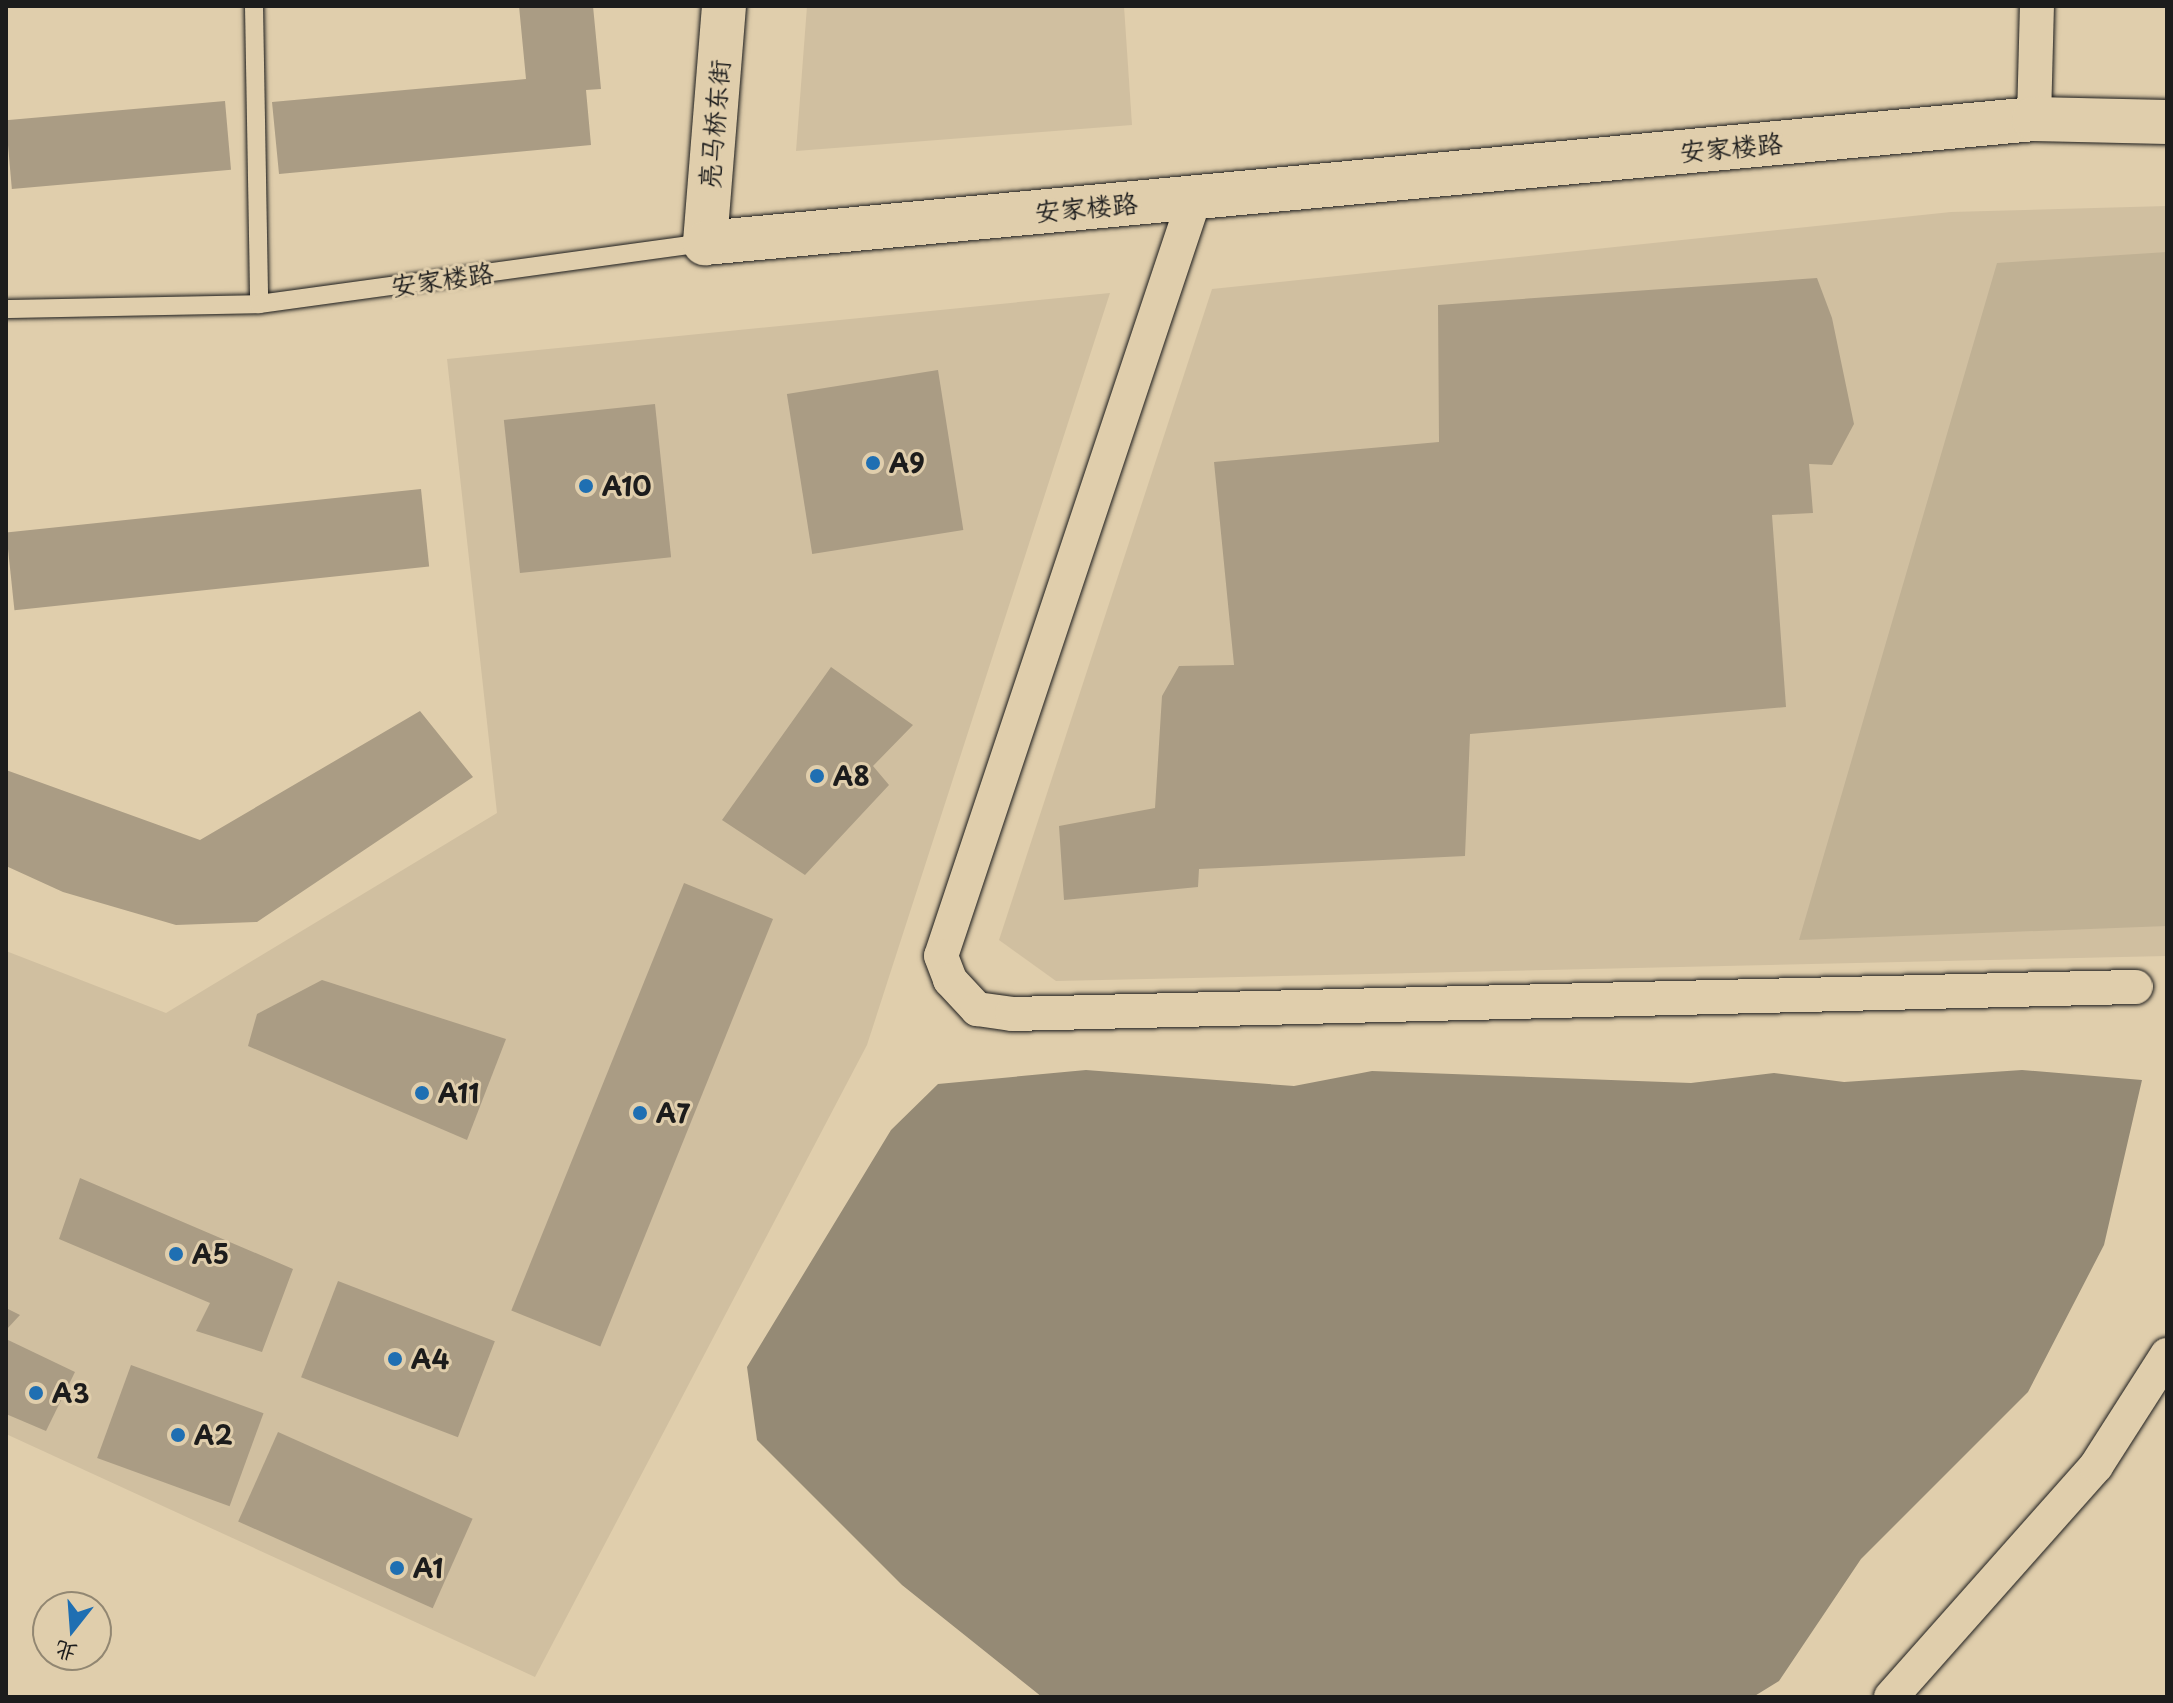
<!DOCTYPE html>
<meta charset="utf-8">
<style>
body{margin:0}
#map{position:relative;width:2173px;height:1703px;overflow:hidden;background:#e0ceac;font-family:"Playpen Sans","LXGW WenKai TC",sans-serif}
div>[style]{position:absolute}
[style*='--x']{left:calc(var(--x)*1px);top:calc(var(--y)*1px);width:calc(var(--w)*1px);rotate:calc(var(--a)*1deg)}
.built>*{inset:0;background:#d0bfa0}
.green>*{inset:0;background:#c0b194}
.water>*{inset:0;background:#958a75}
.building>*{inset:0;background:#aa9c84;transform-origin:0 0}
.roads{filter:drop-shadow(0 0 2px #1c1c1c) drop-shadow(0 0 2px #1c1c1c)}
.service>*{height:18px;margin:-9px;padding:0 9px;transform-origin:9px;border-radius:9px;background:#e0ceac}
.minor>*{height:34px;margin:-17px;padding:0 17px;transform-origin:17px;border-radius:17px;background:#e0ceac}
.tertiary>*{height:44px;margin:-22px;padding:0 22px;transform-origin:22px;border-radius:22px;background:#e0ceac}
.dots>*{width:22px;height:22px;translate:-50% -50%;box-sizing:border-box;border:4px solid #e0ceac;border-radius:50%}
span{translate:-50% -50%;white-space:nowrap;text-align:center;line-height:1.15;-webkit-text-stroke:6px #e0ceac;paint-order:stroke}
.street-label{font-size:26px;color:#1c1c1c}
.poi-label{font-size:26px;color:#1c1c1c;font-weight:700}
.left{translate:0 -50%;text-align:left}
.frame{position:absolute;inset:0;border:8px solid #1c1c1c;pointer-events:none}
.north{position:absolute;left:32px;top:1591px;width:80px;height:80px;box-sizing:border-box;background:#e0ceac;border:2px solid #928772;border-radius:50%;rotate:197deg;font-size:22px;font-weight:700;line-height:32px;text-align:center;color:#1c1c1c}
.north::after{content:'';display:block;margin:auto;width:28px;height:36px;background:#1f6fb2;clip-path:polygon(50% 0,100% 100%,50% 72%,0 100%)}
</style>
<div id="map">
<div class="built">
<i style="clip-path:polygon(807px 6px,1124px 6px,1132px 125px,796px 151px)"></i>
<i style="clip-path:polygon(2167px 206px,2167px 956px,1056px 981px,999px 940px,1212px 289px,1951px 212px)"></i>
<i style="clip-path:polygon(1110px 293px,867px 1045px,535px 1677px,6px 1434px,6px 951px,166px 1013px,497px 813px,447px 359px)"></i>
</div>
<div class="green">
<i style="clip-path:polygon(2167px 252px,2167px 926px,1799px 940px,1997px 263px)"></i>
</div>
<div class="water">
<i style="clip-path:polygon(1086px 1070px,1294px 1086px,1372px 1071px,1691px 1083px,1774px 1073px,1844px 1082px,2022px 1070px,2142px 1080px,2104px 1245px,2028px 1392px,1861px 1559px,1779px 1681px,1753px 1697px,1042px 1697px,902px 1585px,757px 1440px,747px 1367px,891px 1130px,938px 1084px)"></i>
</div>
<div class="building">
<i style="clip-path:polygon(519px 6px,593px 6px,601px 89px,586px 90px,591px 145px,279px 174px,272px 102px,526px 79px)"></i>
<i style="left:225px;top:101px;width:69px;height:220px;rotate:85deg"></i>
<i style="clip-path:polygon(1817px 278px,1832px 318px,1854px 424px,1832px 465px,1809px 464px,1813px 513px,1772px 515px,1786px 707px,1470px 734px,1465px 856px,1199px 869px,1198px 887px,1064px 900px,1059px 826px,1155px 808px,1162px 696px,1179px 666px,1234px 665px,1214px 462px,1439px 442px,1438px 305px)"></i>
<i style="left:938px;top:370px;width:162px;height:153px;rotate:81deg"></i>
<i style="left:655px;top:404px;width:154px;height:152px;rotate:84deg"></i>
<i style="left:421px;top:489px;width:78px;height:417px;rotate:84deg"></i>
<i style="clip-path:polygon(831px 667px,913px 725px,873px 766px,889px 785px,805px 875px,722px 820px)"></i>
<i style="clip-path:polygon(420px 711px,473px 777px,257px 922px,176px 925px,63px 892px,6px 866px,6px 770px,200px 840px)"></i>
<i style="left:684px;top:883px;width:96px;height:461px;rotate:22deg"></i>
<i style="clip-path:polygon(322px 980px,506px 1039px,467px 1140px,248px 1046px,257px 1014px)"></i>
<i style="clip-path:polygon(80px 1178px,293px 1269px,262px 1352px,196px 1331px,210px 1303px,59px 1239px)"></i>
<i style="left:338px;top:1281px;width:168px;height:103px;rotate:21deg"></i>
<i style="clip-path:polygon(6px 1308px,20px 1315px,6px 1330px)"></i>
<i style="clip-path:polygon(6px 1339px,75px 1372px,46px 1431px,6px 1414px)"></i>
<i style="left:131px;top:1365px;width:141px;height:99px;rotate:20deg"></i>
<i style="left:278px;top:1432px;width:213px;height:98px;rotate:24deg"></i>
</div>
<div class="roads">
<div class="service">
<i style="--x:254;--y:6;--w:298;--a:89"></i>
<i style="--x:6;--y:309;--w:253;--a:-1.1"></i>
<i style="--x:259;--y:304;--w:450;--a:-7.8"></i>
</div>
<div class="minor">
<i style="--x:2034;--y:119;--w:113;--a:-88.5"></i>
<i style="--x:1195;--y:197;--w:800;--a:108.5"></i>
<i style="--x:941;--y:956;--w:26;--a:69"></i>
<i style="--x:950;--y:980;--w:40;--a:47"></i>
<i style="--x:977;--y:1009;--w:35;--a:8"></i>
<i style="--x:1012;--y:1014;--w:1124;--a:-1.38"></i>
<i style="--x:1891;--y:1697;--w:309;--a:-48.4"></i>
<i style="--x:2096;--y:1466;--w:132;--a:-57.4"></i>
</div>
<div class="tertiary">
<i style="--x:724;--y:6;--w:238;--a:94.6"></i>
<i style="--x:705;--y:243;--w:1335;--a:-5.33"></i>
<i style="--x:2034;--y:119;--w:133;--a:1.3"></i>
</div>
</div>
<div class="dots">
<i style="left:873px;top:463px;background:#1f6fb2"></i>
<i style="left:586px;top:486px;background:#1f6fb2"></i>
<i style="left:817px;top:776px;background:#1f6fb2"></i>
<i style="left:422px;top:1093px;background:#1f6fb2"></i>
<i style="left:640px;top:1113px;background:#1f6fb2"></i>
<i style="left:176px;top:1254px;background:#1f6fb2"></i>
<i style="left:395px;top:1359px;background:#1f6fb2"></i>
<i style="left:36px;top:1393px;background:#1f6fb2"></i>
<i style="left:178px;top:1435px;background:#1f6fb2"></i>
<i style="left:397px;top:1568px;background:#1f6fb2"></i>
</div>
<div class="street-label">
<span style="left:714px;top:124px;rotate:-85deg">亮马桥东街</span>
<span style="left:1731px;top:147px;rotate:-5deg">安家楼路</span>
<span style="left:1086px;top:207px;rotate:-5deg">安家楼路</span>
<span style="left:442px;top:279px;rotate:-8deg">安家楼路</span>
</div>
<div class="poi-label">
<span class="left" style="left:889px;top:463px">A9</span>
<span class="left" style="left:602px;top:486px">A10</span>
<span class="left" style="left:833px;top:776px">A8</span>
<span class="left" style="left:438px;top:1093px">A11</span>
<span class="left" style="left:656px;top:1113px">A7</span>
<span class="left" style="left:192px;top:1254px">A5</span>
<span class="left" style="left:411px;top:1359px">A4</span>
<span class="left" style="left:52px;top:1393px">A3</span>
<span class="left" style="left:194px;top:1435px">A2</span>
<span class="left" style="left:413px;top:1568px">A1</span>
</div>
<div class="frame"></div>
<div class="north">北</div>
</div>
